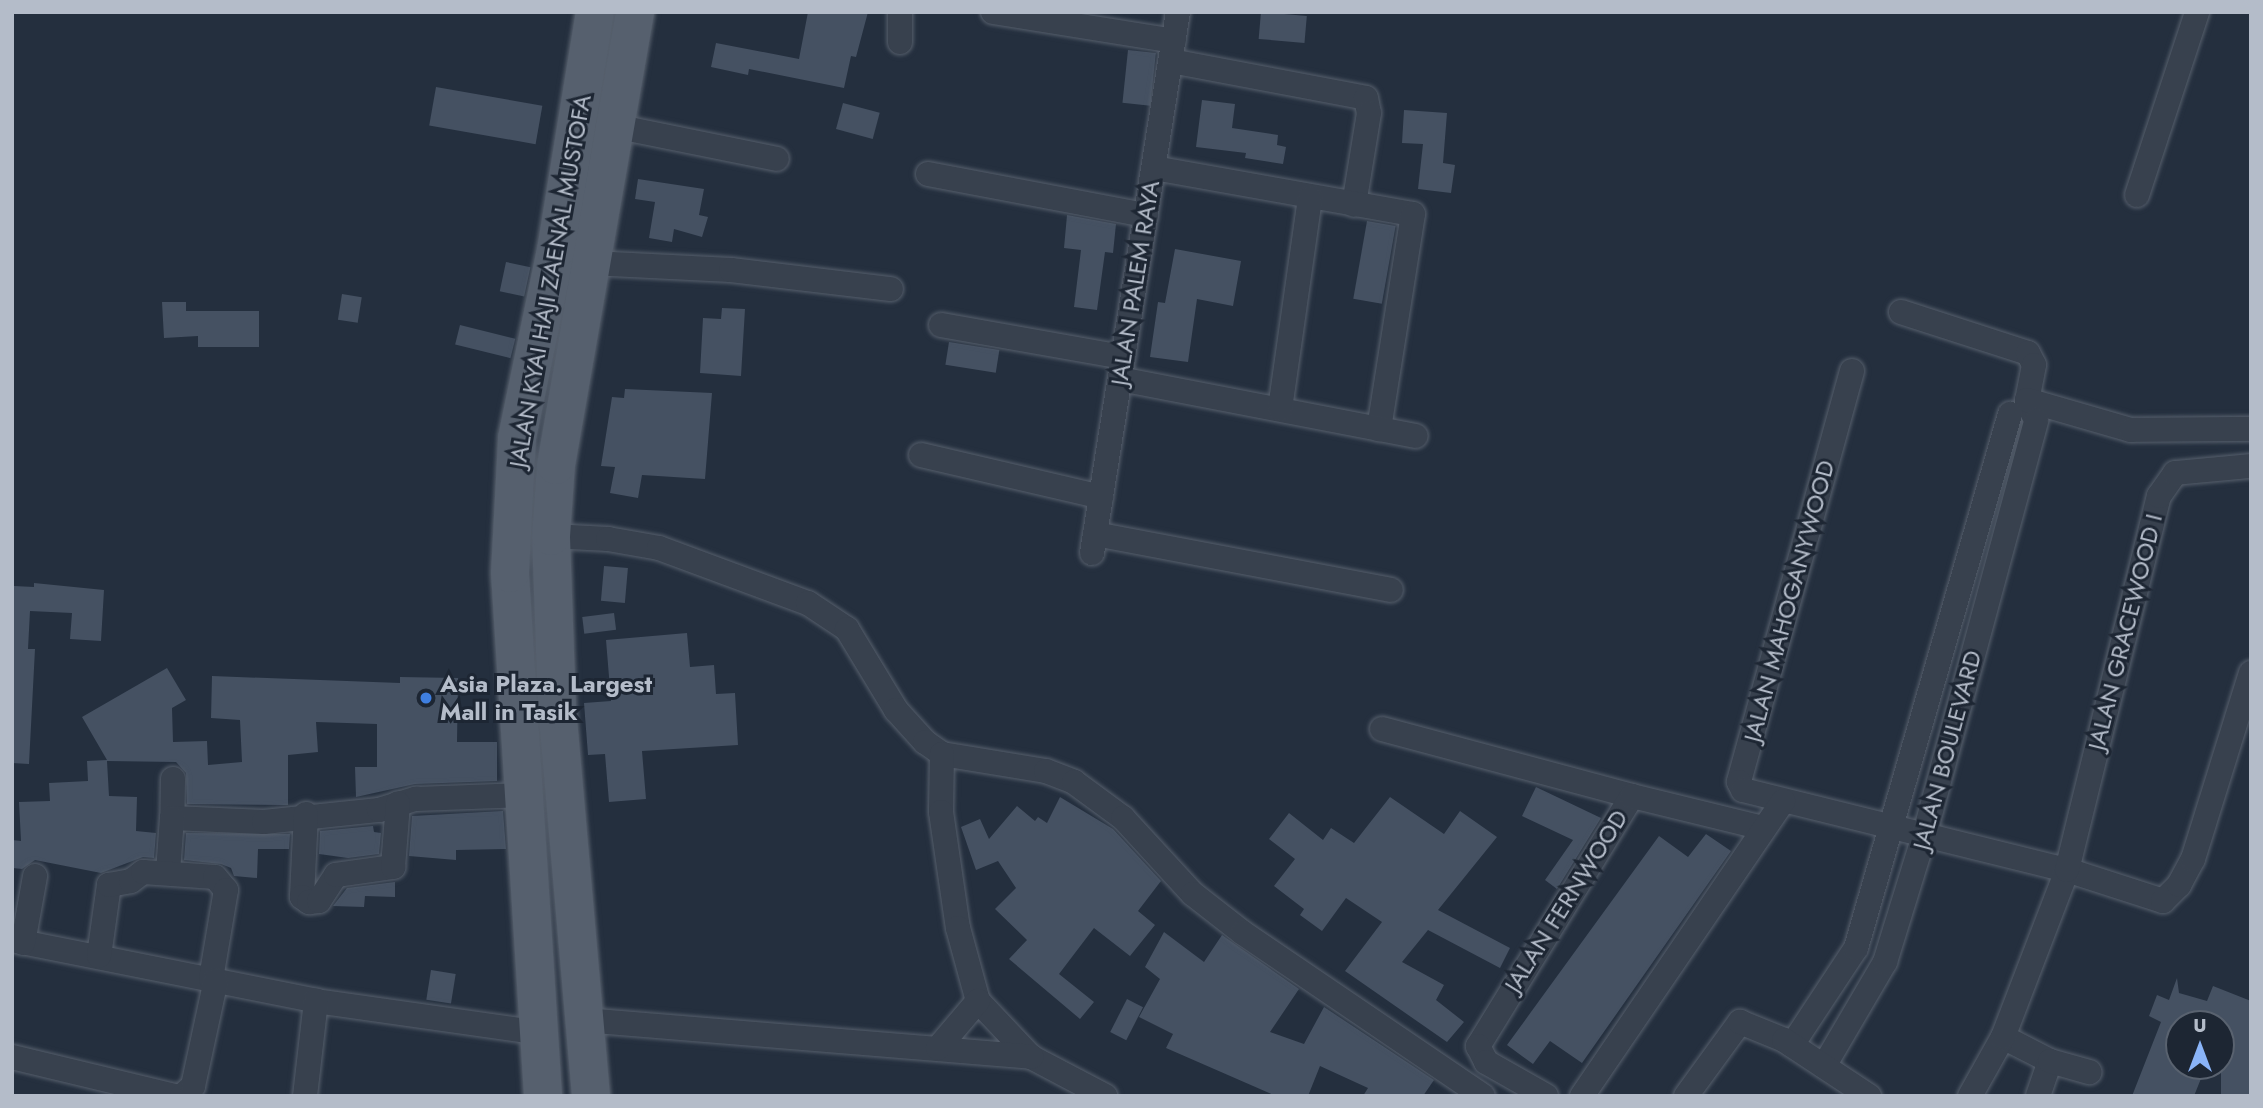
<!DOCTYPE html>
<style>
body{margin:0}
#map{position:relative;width:2263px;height:1108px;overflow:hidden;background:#242f3e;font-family:Jost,sans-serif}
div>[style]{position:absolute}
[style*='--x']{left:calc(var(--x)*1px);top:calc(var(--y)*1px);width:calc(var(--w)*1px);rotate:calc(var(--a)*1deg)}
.building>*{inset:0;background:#455162;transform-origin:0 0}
.roads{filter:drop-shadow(0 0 2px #565f6c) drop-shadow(0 0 2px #565f6c)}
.minor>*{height:24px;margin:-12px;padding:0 12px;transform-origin:12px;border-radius:12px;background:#38414e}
.primary>*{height:38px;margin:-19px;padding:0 19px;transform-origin:19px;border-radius:19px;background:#56606e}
.dots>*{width:19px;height:19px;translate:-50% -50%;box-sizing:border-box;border:4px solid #1d2633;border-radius:50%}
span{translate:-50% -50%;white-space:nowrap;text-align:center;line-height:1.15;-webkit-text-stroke:6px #1d2633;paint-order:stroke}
.street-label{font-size:24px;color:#b4bcc9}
.poi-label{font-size:24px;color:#b4bcc9;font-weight:700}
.left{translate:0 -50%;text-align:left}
.frame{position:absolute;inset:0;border:14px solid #b4bcc9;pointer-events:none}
.north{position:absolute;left:2165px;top:1010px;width:70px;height:70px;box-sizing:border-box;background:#1d2633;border:2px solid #59626f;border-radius:50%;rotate:0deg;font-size:19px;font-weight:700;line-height:28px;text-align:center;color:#b4bcc9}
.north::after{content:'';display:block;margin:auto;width:24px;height:32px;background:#8ab4f8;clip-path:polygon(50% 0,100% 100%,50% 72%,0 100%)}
</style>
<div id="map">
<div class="building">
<i style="clip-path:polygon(808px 12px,868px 12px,856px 57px,851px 56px,844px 88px,749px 69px,748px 75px,711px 67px,716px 43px,799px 59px)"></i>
<i style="left:1261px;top:12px;width:46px;height:27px;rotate:5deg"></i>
<i style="left:1128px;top:50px;width:28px;height:53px;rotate:6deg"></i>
<i style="left:436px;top:87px;width:108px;height:39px;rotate:10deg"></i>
<i style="clip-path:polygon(1202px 100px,1235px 104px,1232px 128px,1278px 135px,1277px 145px,1286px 147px,1283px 164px,1245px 158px,1246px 153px,1196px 147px)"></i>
<i style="left:843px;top:103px;width:38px;height:27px;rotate:15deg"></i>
<i style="clip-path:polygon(1404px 110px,1447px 113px,1443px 163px,1455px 165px,1451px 193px,1418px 189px,1423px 144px,1402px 143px)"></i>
<i style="clip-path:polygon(638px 179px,704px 189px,699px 215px,708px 217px,702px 237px,674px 229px,672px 242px,649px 238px,655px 202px,635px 199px)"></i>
<i style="clip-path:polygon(1067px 215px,1116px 224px,1113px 253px,1105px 252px,1097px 310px,1074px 307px,1081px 250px,1064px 248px)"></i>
<i style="left:1367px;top:221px;width:29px;height:79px;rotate:10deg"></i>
<i style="clip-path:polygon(1175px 249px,1241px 261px,1233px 306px,1197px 299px,1188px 362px,1150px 357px,1158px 302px,1165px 303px)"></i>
<i style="left:506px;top:262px;width:25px;height:30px;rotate:12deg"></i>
<i style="left:342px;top:294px;width:20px;height:26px;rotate:9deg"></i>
<i style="clip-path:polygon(162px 302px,186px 302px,186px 311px,259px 311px,259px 347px,198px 347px,198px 336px,164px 338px)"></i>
<i style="clip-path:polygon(722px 308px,745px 309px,741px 376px,700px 373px,703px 318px,721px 319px)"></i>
<i style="left:460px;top:325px;width:57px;height:20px;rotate:14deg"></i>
<i style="left:949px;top:342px;width:51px;height:23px;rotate:9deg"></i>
<i style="clip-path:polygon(625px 389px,712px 393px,705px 479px,642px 475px,638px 498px,610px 493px,615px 467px,601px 466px,612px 397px,624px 398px)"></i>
<i style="left:604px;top:566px;width:24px;height:35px;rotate:5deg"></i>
<i style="clip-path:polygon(34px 583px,104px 590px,101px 641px,70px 639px,72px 613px,30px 611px,28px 649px,35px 649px,29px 764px,12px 763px,14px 586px,34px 587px)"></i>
<i style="left:614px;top:613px;width:17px;height:32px;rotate:83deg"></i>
<i style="clip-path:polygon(687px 633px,690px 667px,714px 665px,716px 694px,735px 693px,738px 745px,642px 751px,646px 799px,609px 802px,605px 754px,588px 755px,584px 703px,611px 701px,606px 640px)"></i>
<i style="clip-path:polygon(167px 668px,186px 700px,172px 708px,173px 742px,207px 741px,208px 765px,242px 762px,240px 720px,211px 718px,212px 676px,400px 683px,400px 677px,458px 678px,457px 742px,497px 742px,497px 781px,415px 784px,356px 797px,355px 767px,377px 767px,377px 724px,316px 722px,318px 752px,288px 755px,288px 805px,187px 804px,186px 773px,176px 762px,107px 761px,109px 796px,137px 797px,136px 831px,156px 833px,154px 858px,143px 857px,101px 873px,35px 860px,22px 869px,13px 868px,12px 840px,21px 841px,19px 802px,50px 801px,49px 783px,88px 781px,87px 761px,107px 760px,82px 717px)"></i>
<i style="clip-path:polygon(1536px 787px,1601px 818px,1557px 889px,1545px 880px,1573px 840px,1522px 816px)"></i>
<i style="clip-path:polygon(1060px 797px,1113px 829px,1161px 881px,1138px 911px,1155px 925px,1130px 956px,1094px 928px,1059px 974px,1094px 1002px,1080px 1019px,1009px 959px,1027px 940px,995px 909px,1016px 888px,998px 861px,976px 870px,961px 827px,980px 819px,989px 839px,1017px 806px,1035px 821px,1038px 817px,1047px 823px)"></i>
<i style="clip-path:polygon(1390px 797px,1444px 834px,1460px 811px,1497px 837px,1438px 910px,1510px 948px,1500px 968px,1428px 930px,1402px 962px,1444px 985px,1436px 1000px,1464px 1022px,1447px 1042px,1345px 971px,1382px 922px,1346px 898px,1322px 931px,1300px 915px,1304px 909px,1274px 886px,1295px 859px,1269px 839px,1289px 813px,1323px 840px,1331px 828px,1354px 843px)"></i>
<i style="clip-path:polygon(503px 811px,506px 849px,456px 850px,456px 860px,409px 856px,412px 816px)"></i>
<i style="clip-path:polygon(373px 826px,374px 832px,381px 833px,379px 854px,348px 858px,319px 854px,320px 831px)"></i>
<i style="clip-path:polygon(186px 833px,290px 834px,289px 849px,258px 849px,257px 878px,234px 876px,231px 868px,221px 864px,184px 860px)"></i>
<i style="clip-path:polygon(1706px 834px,1731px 851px,1582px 1063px,1550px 1041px,1533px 1064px,1507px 1045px,1659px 836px,1688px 857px)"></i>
<i style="clip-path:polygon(395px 882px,395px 897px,365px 896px,364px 907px,333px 906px,347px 888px)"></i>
<i style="clip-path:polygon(1164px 932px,1204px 962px,1222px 935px,1299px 989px,1270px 1032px,1304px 1044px,1324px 1007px,1434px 1080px,1423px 1096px,1363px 1096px,1368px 1088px,1320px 1066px,1308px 1096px,1276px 1096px,1166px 1048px,1173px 1034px,1139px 1017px,1160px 979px,1145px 967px)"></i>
<i style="left:431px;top:970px;width:25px;height:30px;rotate:9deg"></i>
<i style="clip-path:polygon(2177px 978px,2179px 993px,2207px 1001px,2213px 986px,2251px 1001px,2251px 1096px,2221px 1096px,2221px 1024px,2179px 1024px,2179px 1066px,2206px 1066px,2194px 1096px,2132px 1096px,2161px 1022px,2149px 1016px,2157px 995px,2169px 1000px)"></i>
<i style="left:1127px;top:999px;width:18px;height:37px;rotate:27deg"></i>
</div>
<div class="roads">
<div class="minor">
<i style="--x:900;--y:12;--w:30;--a:90"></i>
<i style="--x:993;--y:12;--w:183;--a:9.1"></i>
<i style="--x:1171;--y:61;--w:198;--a:10.7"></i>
<i style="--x:1366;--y:98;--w:15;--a:79"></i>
<i style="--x:1369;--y:113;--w:93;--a:99.3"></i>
<i style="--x:614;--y:126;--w:166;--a:11.4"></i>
<i style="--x:1154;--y:168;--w:263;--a:10.1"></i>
<i style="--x:1413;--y:214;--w:218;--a:99"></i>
<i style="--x:928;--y:174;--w:222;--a:10.7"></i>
<i style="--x:2137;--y:195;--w:193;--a:-71.8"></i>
<i style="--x:591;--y:263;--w:140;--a:2.9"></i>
<i style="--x:731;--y:270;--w:161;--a:6.8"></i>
<i style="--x:1901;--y:312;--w:133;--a:17.9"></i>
<i style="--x:2028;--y:353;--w:13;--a:63"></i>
<i style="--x:2034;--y:365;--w:36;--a:101"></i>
<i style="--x:2027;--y:400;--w:15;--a:67"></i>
<i style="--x:941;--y:325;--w:185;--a:10"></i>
<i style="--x:1852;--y:371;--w:426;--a:105.4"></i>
<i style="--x:1739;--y:782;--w:9;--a:63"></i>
<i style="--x:1743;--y:790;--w:334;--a:13.9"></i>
<i style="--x:2067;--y:870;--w:101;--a:17.9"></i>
<i style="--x:2163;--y:901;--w:23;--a:-45"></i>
<i style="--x:2179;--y:885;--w:30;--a:-62"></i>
<i style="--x:2193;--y:859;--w:195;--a:-72.7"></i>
<i style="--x:1120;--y:379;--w:301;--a:10.9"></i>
<i style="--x:2027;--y:400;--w:108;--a:16.1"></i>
<i style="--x:2131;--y:430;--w:120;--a:-0.5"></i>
<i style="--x:1280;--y:409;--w:213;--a:-81.9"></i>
<i style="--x:921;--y:455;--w:185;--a:13.1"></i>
<i style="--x:1095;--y:534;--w:301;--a:10.7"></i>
<i style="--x:551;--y:536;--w:57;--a:3"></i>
<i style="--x:608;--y:539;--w:52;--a:10"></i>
<i style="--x:659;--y:548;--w:159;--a:20.3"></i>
<i style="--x:808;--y:603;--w:47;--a:33.7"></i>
<i style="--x:847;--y:629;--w:95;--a:58.8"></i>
<i style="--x:896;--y:710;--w:43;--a:47.8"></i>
<i style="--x:925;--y:742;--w:21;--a:35"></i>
<i style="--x:942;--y:754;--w:105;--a:9.3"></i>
<i style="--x:1046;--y:771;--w:30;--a:21"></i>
<i style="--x:1074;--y:782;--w:61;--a:36.3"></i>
<i style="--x:1123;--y:818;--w:103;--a:47.4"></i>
<i style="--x:1193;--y:894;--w:63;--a:38"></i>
<i style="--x:1243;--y:933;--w:290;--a:34.2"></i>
<i style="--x:1092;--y:553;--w:548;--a:-80.97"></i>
<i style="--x:1382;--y:729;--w:259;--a:15"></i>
<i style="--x:1632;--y:796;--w:294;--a:121.6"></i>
<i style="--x:1478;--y:1046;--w:18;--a:63"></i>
<i style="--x:1486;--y:1062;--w:69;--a:29.5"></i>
<i style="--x:942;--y:754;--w:58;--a:91"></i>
<i style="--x:941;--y:812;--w:117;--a:81.7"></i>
<i style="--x:958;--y:928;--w:76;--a:74.7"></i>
<i style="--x:978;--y:1001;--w:77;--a:46.6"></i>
<i style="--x:1031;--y:1057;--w:84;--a:27.8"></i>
<i style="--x:173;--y:779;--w:39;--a:91"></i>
<i style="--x:172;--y:818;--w:92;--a:2.5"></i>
<i style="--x:264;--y:822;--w:116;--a:-6"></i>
<i style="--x:379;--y:810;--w:39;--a:-17"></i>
<i style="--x:416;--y:799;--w:109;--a:-2.1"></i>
<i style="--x:1632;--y:796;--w:135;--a:13.7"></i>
<i style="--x:306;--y:814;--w:83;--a:92.8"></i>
<i style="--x:302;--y:897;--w:9;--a:36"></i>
<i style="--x:309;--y:902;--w:10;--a:-6"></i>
<i style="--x:319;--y:901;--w:31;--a:-57"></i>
<i style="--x:336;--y:875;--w:58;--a:-8"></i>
<i style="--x:393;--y:867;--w:64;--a:-85.5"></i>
<i style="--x:168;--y:872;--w:54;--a:-85.8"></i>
<i style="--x:12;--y:940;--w:310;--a:11.3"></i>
<i style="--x:316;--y:1001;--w:227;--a:8.1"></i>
<i style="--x:23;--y:943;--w:68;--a:-79.8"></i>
<i style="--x:99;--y:956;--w:72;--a:-82"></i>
<i style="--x:109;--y:885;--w:22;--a:-10"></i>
<i style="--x:131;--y:881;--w:15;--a:-37"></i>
<i style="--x:143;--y:872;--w:72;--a:4"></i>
<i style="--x:215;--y:877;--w:17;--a:50"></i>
<i style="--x:226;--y:890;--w:90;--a:99.6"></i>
<i style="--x:584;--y:1020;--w:449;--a:4.7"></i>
<i style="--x:2003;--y:1037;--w:53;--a:27.1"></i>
<i style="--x:2050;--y:1061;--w:37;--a:109"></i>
<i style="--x:1792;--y:1045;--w:116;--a:-56.6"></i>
<i style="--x:1856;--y:948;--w:556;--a:-73.91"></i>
<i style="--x:938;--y:1048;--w:62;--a:-49.6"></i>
<i style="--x:12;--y:1057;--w:167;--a:13.5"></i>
<i style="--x:2050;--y:1061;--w:41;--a:15.8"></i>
<i style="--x:1824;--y:1066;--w:121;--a:-59.6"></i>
<i style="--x:1885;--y:962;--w:135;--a:-72.8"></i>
<i style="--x:1925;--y:833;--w:427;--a:-74.9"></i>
<i style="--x:182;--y:1096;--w:15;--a:-42"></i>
<i style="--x:193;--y:1086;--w:108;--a:-77.8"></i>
<i style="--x:305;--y:1096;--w:96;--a:-83.4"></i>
<i style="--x:1582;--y:1096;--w:357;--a:-55.7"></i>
<i style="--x:1686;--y:1096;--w:92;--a:-53.9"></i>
<i style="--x:1740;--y:1022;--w:48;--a:22.2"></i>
<i style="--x:1784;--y:1040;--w:102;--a:33.4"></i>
<i style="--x:1970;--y:1096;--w:68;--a:-60.8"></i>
<i style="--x:2003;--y:1037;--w:179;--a:-69"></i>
<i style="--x:2067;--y:870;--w:385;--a:-76.2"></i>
<i style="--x:2159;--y:496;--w:28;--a:-55"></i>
<i style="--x:2175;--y:473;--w:76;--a:-5.3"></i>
</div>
<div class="primary">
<i style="--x:543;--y:1096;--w:524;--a:-93.61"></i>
<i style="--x:510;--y:573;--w:135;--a:-87"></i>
<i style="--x:517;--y:438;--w:192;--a:-78.3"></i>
<i style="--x:556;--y:250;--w:241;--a:-80.7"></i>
<i style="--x:591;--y:1096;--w:388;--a:-95"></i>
<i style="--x:557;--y:709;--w:173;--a:-92"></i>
<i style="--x:551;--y:536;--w:71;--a:-86"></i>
<i style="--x:556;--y:465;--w:460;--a:-80.1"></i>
</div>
</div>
<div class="dots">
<i style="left:426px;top:698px;background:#3f7fe0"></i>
</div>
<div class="street-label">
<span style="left:550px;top:281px;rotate:-80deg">JALAN KYAI HAJI ZAENAL MUSTOFA</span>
<span style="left:1135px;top:283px;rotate:-81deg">JALAN PALEM RAYA</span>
<span style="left:1789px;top:601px;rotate:-75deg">JALAN MAHOGANYWOOD</span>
<span style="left:2125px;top:632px;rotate:-76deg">JALAN GRACEWOOD I</span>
<span style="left:1947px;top:750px;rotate:-75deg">JALAN BOULEVARD</span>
<span style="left:1566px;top:901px;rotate:-58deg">JALAN FERNWOOD</span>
</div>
<div class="poi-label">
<span class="left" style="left:440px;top:698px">Asia Plaza. Largest<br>Mall in Tasik</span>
</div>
<div class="frame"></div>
<div class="north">U</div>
</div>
